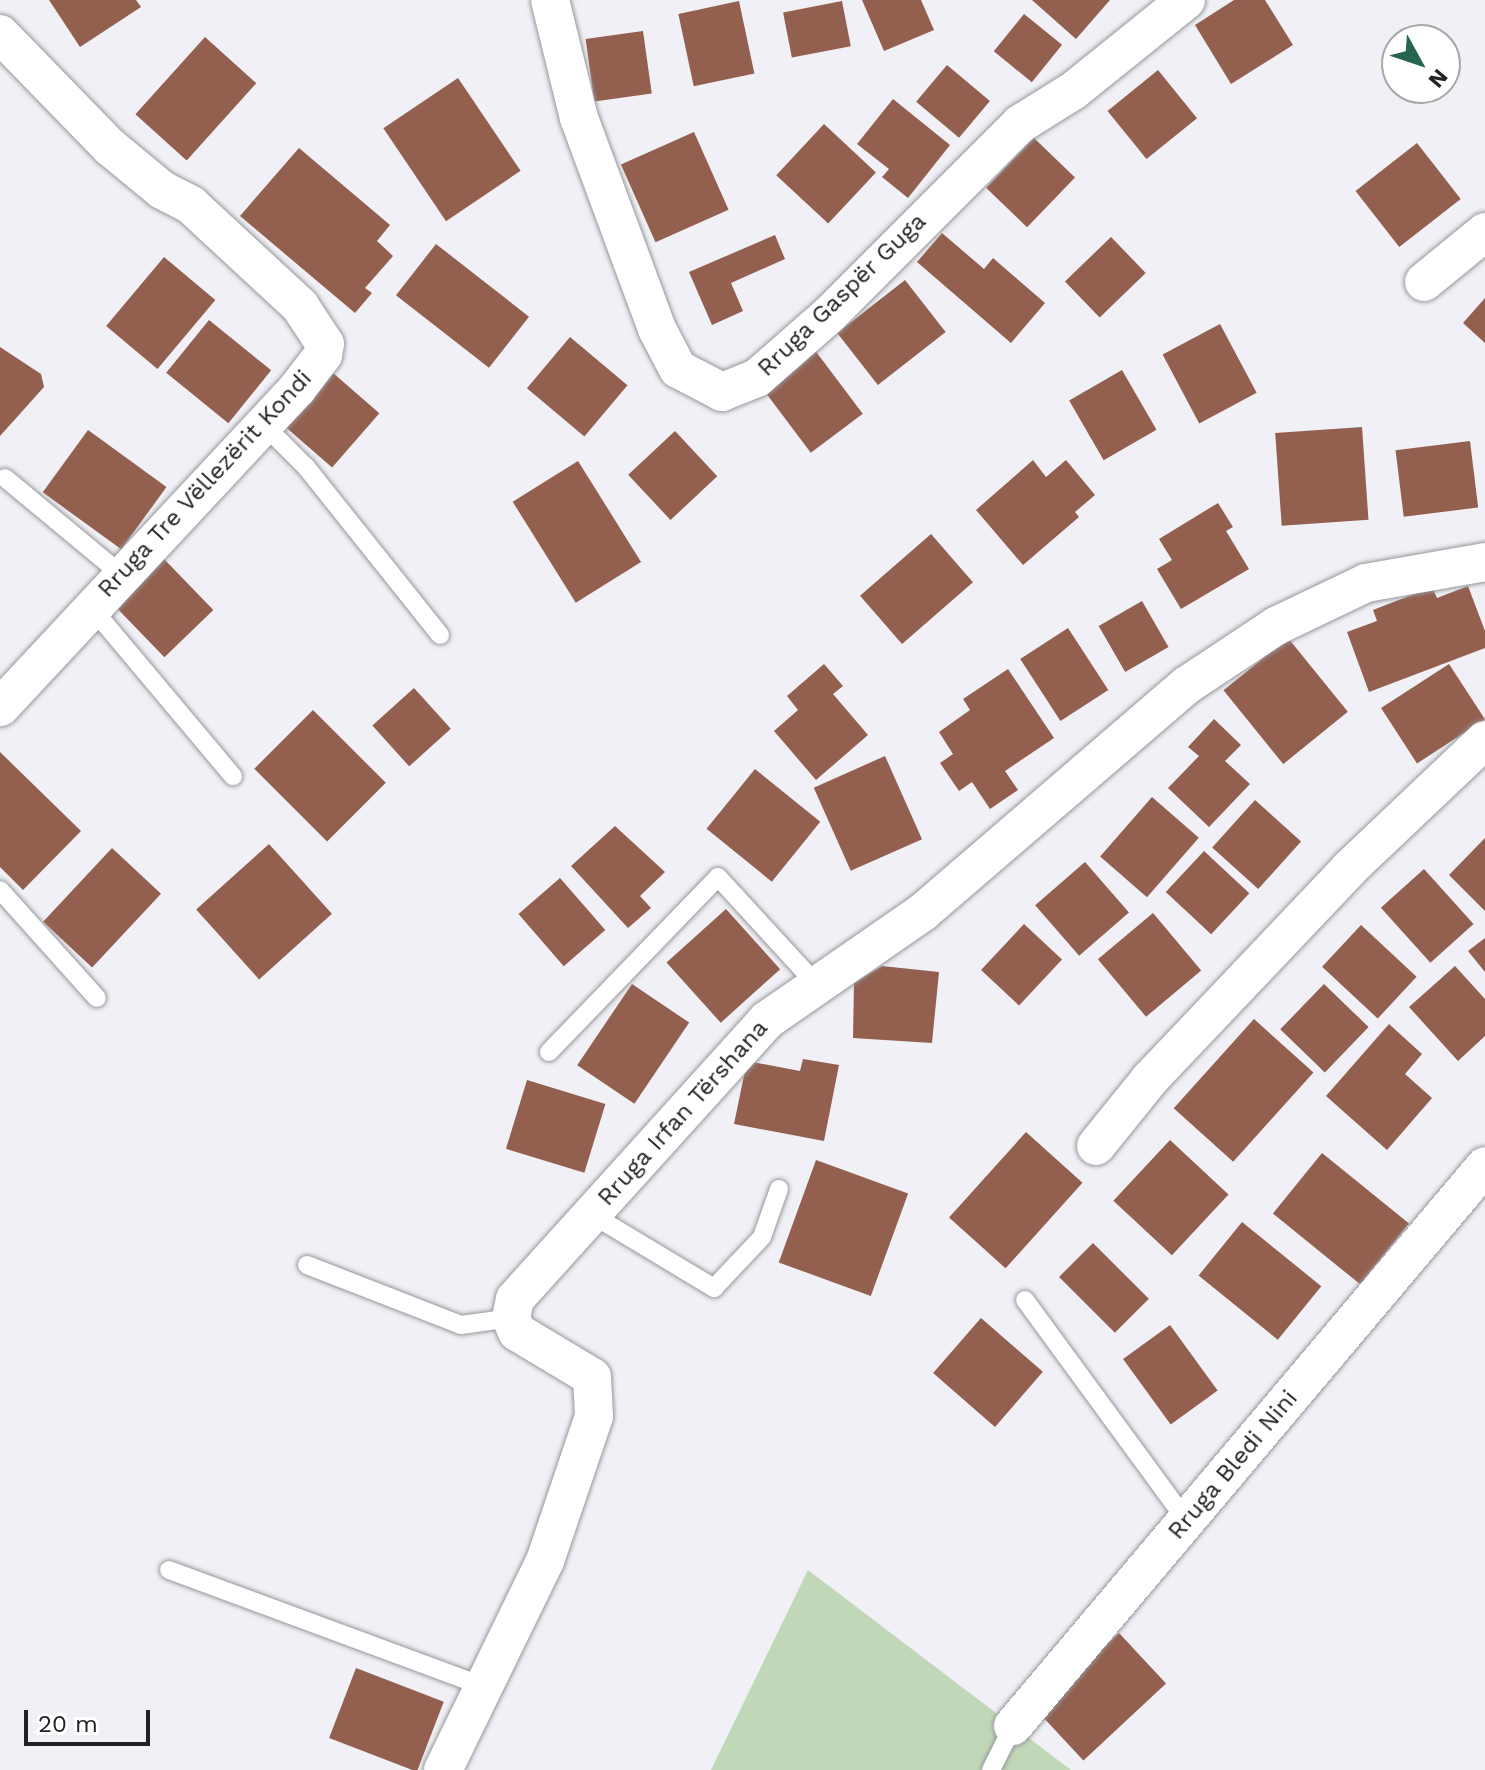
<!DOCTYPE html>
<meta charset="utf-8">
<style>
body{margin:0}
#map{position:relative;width:1485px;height:1770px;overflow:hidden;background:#f0f0f6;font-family:"Work Sans",sans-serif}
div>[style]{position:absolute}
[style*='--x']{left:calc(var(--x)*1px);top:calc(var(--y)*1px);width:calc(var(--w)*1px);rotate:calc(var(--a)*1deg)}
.green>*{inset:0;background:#c0d8b7}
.building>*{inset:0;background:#935f4e;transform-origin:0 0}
.roads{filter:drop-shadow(0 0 2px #96969b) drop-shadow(0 0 2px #96969b)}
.service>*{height:18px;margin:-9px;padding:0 9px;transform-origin:9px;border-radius:9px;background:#fff}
.minor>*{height:38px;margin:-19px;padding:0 19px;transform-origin:19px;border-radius:19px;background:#fff}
span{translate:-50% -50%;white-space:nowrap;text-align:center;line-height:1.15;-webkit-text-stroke:6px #fff;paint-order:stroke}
.street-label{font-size:24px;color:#222224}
.north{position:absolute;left:1381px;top:24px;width:80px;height:80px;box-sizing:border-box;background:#fff;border:2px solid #a7a7a7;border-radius:50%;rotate:130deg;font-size:22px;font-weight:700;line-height:32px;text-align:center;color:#222224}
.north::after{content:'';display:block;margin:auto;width:28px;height:36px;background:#256451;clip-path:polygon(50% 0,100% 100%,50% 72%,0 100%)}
.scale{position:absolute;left:24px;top:1710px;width:126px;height:36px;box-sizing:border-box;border:4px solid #222224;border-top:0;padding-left:10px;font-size:24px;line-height:28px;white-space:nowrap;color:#222224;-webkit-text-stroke:6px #fff;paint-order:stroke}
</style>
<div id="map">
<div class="green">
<i style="clip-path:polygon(808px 1570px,1071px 1770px,711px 1770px)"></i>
</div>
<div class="building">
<i style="clip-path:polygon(49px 0,136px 0,141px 7px,80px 47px)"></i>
<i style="clip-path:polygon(862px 0,921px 0,934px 30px,884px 51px)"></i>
<i style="clip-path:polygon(1032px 0,1110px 0,1076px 39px)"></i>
<i style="clip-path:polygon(1234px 0,1265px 0,1293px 45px,1231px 84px,1195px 25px)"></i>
<i style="left:739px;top:1px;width:74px;height:62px;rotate:78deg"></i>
<i style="left:842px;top:1px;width:46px;height:60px;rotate:79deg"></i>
<i style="left:1024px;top:14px;width:49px;height:48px;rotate:39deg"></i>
<i style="left:643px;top:31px;width:63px;height:58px;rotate:82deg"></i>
<i style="left:205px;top:37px;width:69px;height:104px;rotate:42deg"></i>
<i style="left:947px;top:65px;width:56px;height:48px;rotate:40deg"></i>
<i style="left:1158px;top:70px;width:62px;height:65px;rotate:51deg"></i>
<i style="left:458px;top:78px;width:112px;height:90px;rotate:56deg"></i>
<i style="clip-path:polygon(893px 99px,950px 145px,908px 198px,882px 177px,889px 169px,857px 144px)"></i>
<i style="left:824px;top:124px;width:71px;height:70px;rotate:43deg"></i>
<i style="left:694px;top:132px;width:85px;height:80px;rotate:66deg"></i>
<i style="left:1034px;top:138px;width:57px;height:69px;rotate:44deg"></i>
<i style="left:1417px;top:143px;width:71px;height:78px;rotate:52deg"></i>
<i style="clip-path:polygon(299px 148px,390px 225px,377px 241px,393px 256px,365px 288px,372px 293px,355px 313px,240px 216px)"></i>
<i style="clip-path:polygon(942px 233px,984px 269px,993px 258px,1045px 303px,1011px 343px,917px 262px)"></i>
<i style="clip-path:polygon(775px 235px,785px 259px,731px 283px,743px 311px,712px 325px,689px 272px)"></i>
<i style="left:1111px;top:237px;width:50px;height:64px;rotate:46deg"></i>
<i style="left:436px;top:244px;width:118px;height:65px;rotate:38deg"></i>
<i style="left:164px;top:257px;width:67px;height:90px;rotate:40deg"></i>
<i style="left:905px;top:280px;width:66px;height:86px;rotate:52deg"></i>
<i style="clip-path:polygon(1485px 298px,1485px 343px,1463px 323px)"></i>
<i style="left:209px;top:320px;width:80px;height:68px;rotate:39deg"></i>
<i style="left:1220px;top:324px;width:78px;height:65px;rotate:62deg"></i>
<i style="left:570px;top:337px;width:75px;height:67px;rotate:40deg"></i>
<i style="clip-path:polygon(0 347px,41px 374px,44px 387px,0 436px)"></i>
<i style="left:814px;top:349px;width:81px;height:65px;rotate:53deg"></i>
<i style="left:325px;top:366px;width:72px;height:72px;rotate:41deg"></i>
<i style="left:1122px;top:370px;width:69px;height:61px;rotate:60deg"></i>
<i style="left:1362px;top:427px;width:93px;height:87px;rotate:86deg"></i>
<i style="left:88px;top:430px;width:97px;height:77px;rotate:36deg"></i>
<i style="left:675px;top:431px;width:62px;height:64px;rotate:47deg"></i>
<i style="left:1470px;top:441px;width:67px;height:75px;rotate:83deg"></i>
<i style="clip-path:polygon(1033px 460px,1046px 477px,1066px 460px,1095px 495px,1075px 512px,1079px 517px,1023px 565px,976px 510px)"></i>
<i style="left:578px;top:461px;width:119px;height:77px;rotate:58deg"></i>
<i style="clip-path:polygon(1218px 503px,1233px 527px,1226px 531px,1249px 569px,1181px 609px,1157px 569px,1172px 560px,1159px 539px)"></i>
<i style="left:931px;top:534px;width:64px;height:94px;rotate:49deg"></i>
<i style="left:164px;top:559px;width:71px;height:68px;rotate:46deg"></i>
<i style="clip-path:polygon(1468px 586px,1485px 631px,1485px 648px,1369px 692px,1347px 632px,1377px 621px,1373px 610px,1432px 587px,1437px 598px)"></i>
<i style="left:1142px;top:601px;width:53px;height:50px;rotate:60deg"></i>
<i style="left:1068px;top:628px;width:74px;height:57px;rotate:57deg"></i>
<i style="left:1288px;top:638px;width:95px;height:83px;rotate:51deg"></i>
<i style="clip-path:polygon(824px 664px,843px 686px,833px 694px,868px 735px,816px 780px,774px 731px,798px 710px,787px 696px)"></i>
<i style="left:1449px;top:664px;width:66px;height:81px;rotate:57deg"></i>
<i style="clip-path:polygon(1008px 669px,1054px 738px,1005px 771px,1018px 790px,990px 809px,972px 782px,959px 791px,940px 763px,953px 754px,939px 732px,970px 710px,963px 699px)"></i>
<i style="left:414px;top:688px;width:55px;height:56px;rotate:48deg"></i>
<i style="left:313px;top:710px;width:103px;height:83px;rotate:45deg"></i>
<i style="clip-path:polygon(1214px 719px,1241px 745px,1225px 761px,1250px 784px,1209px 827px,1168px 788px,1199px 756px,1188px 747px)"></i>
<i style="clip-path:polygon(0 752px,81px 831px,23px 890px,0 867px)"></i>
<i style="left:885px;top:756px;width:91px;height:78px;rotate:66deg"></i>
<i style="left:755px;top:769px;width:84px;height:77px;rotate:39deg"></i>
<i style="left:1152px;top:797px;width:62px;height:79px;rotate:41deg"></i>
<i style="left:1255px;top:800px;width:62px;height:64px;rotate:42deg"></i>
<i style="clip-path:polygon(615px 826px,665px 872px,640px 896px,651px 908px,628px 928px,571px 866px)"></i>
<i style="clip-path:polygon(1485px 838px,1485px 911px,1449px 875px)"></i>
<i style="left:269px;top:844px;width:94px;height:98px;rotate:48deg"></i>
<i style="left:112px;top:848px;width:67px;height:101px;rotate:43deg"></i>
<i style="left:1204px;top:851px;width:62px;height:56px;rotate:43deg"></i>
<i style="left:1085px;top:862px;width:67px;height:66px;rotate:49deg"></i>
<i style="left:1424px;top:869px;width:74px;height:58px;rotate:48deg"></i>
<i style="left:560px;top:878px;width:69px;height:55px;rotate:49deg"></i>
<i style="left:726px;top:909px;width:81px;height:80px;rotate:48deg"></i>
<i style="left:1153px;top:913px;width:75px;height:72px;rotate:50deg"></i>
<i style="left:1024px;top:924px;width:52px;height:63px;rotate:43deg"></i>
<i style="left:1361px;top:925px;width:76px;height:57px;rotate:43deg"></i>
<i style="clip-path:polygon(1485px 938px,1485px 972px,1468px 951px)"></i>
<i style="clip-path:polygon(882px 966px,939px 972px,932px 1043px,853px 1038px,854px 983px)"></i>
<i style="clip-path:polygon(1455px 966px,1485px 999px,1485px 1036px,1458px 1061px,1409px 1007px)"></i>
<i style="left:632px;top:984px;width:69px;height:98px;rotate:34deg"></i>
<i style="left:1324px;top:984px;width:62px;height:63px;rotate:44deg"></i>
<i style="left:1254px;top:1019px;width:80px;height:120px;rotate:42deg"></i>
<i style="clip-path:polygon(1389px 1024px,1422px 1054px,1405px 1074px,1432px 1098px,1387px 1150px,1326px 1096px)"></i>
<i style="clip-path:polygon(803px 1059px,839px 1065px,824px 1141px,734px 1124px,747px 1061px,800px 1071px)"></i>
<i style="left:527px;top:1080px;width:82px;height:72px;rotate:17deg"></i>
<i style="left:1026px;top:1132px;width:76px;height:115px;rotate:42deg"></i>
<i style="left:1170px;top:1140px;width:80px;height:83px;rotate:43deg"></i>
<i style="left:1322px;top:1153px;width:112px;height:78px;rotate:39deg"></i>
<i style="left:816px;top:1160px;width:98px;height:109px;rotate:20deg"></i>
<i style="left:1242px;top:1222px;width:102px;height:69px;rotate:39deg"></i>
<i style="left:1093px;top:1243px;width:79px;height:48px;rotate:45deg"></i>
<i style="left:981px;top:1318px;width:82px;height:73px;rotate:41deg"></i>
<i style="left:1170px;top:1325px;width:81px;height:58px;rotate:54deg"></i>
<i style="left:1119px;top:1633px;width:69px;height:113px;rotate:47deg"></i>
<i style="left:356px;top:1668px;width:94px;height:75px;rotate:21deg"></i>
</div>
<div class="roads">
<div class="service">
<i style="--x:264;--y:425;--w:59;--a:45"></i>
<i style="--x:306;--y:467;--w:215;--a:51.4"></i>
<i style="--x:5;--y:478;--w:152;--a:39.7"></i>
<i style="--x:91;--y:607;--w:221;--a:50"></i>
<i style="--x:0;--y:890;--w:145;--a:48.1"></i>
<i style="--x:549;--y:1052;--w:243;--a:-46"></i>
<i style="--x:718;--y:877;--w:144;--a:47.5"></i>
<i style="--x:591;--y:1214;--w:144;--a:31"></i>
<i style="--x:714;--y:1288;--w:70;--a:-46.7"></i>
<i style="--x:762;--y:1237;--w:51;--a:-70.5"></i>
<i style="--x:307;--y:1265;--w:165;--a:21.3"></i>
<i style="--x:461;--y:1325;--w:50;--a:-8"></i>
<i style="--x:1025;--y:1300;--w:274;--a:53.8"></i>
<i style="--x:169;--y:1570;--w:334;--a:20.3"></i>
<i style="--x:991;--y:1770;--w:49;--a:-63.4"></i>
</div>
<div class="minor">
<i style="--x:550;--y:0;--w:122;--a:76.2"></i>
<i style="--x:579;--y:118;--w:225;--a:69.7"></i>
<i style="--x:657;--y:329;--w:45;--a:62.3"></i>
<i style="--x:678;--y:369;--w:50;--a:27.6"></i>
<i style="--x:722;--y:392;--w:38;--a:-22"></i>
<i style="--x:757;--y:378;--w:96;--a:-41.2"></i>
<i style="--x:829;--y:315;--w:270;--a:-45"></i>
<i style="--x:1020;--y:124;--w:62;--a:-31.9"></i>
<i style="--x:1073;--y:91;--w:145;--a:-38.8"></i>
<i style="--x:0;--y:34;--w:158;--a:45.8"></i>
<i style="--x:110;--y:147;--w:67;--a:39.6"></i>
<i style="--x:162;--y:190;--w:33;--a:27"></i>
<i style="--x:191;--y:205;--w:149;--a:42.8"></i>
<i style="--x:300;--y:306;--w:45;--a:56.7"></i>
<i style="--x:325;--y:344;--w:11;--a:100"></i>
<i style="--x:323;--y:355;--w:43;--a:127.4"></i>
<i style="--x:297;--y:389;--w:435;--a:133"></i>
<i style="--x:1424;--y:282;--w:79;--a:-39.3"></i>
<i style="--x:1096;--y:1146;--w:86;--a:-51.1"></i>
<i style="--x:1150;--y:1079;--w:289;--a:-46.5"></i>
<i style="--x:1349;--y:869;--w:187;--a:-43.5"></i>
<i style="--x:1013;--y:1726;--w:732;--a:-49.87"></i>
<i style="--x:443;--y:1770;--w:233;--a:-64"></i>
<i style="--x:545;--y:1561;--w:153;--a:-71.3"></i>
<i style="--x:594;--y:1416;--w:39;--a:-93"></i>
<i style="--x:592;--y:1377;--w:87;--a:-149"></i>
<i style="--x:517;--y:1332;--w:15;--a:-113"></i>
<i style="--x:511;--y:1318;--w:19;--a:-78"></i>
<i style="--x:515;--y:1299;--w:376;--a:-47.9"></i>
<i style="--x:767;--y:1020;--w:190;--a:-34.7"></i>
<i style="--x:923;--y:912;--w:348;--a:-40.7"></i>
<i style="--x:1187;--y:685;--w:107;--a:-33.5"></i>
<i style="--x:1276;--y:626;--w:100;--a:-25.5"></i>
<i style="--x:1366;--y:583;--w:121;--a:-10"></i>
</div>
</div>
<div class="street-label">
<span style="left:842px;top:295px;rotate:-44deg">Rruga Gaspër Guga</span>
<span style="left:205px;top:484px;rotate:-47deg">Rruga Tre Vëllezërit Kondi</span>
<span style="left:683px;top:1113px;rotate:-48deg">Rruga Irfan Tërshana</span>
<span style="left:1233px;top:1465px;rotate:-50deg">Rruga Bledi Nini</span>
</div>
<div class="north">N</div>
<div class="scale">20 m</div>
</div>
